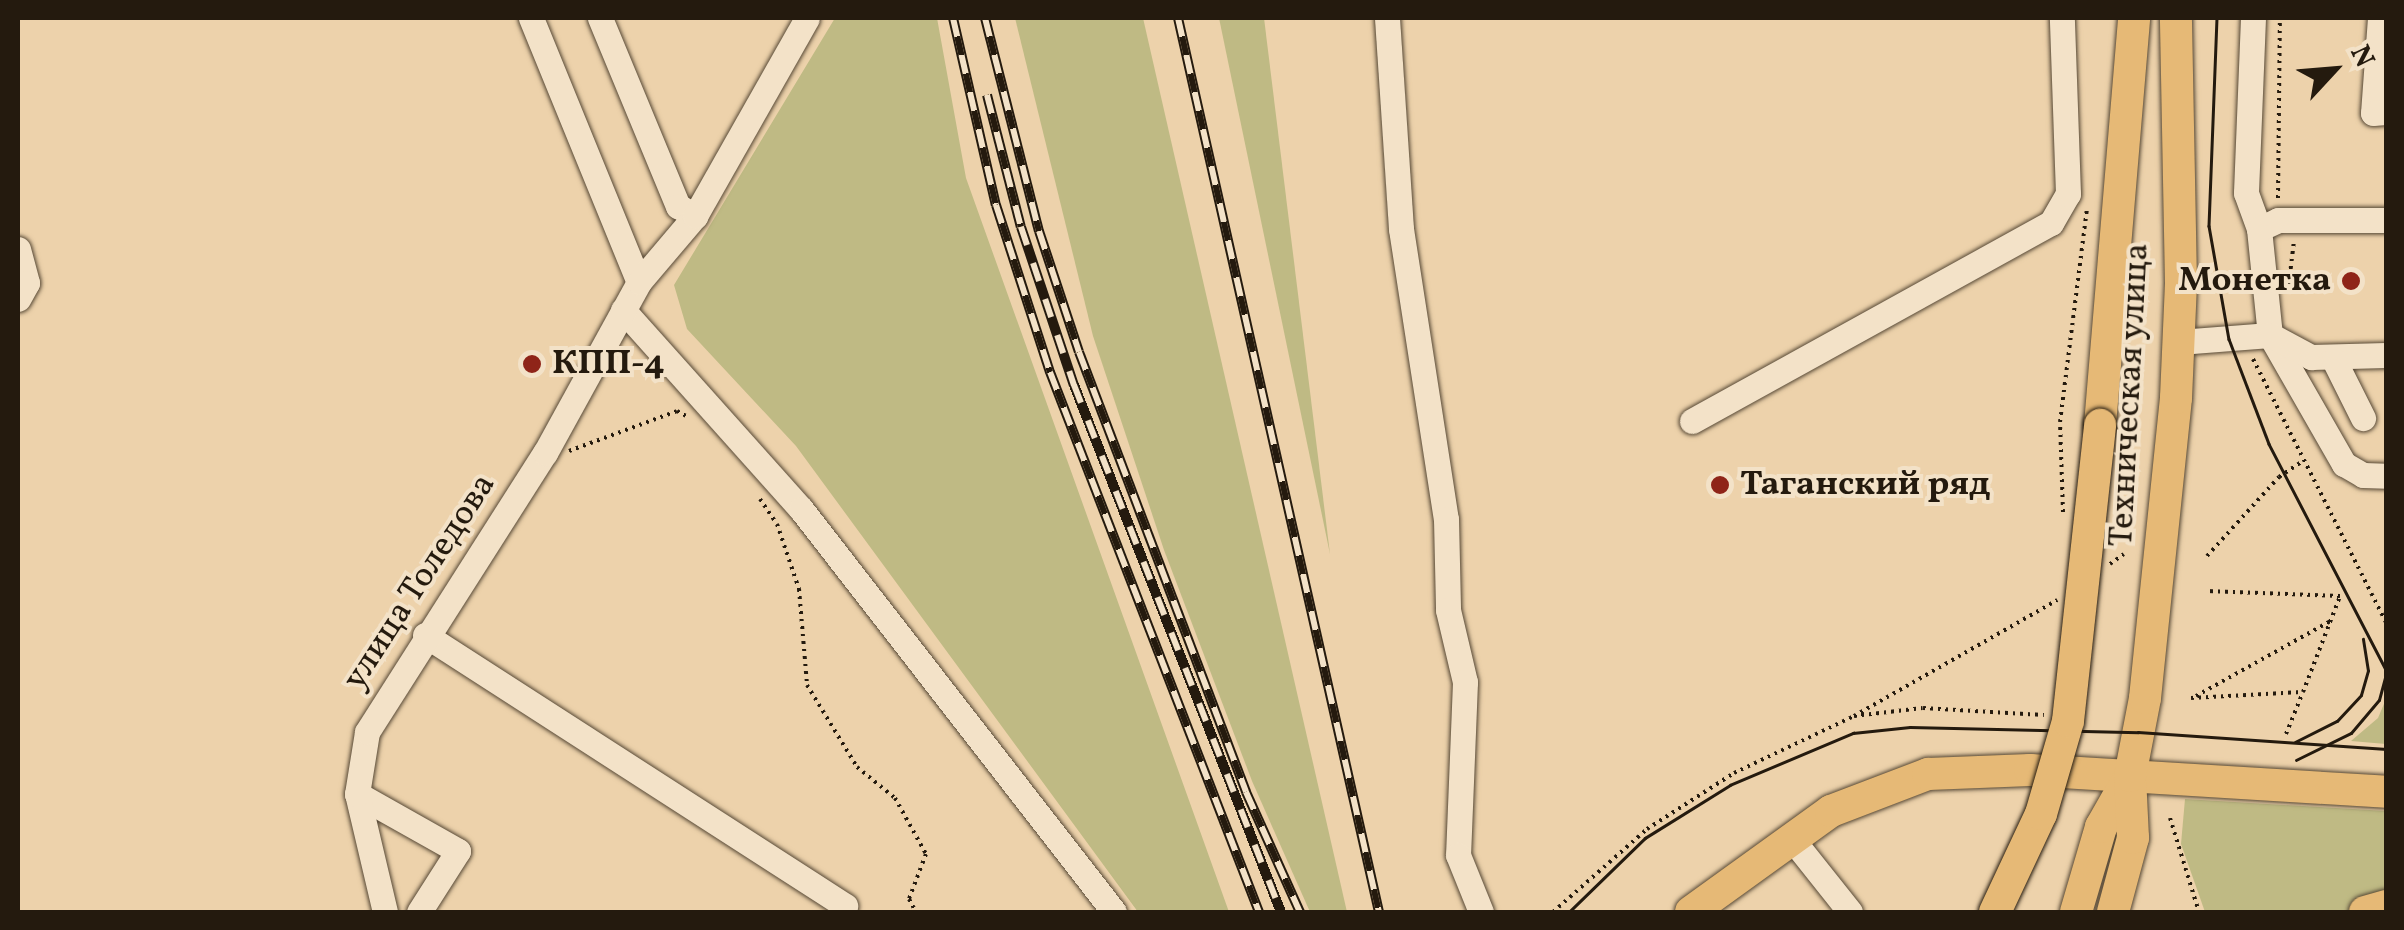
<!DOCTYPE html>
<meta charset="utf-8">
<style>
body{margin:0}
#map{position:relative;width:2404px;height:930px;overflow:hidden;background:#edd2ab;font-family:Vollkorn,serif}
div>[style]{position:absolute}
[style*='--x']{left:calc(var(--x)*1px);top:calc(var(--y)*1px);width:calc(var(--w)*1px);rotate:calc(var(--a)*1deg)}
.green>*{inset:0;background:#bfba84}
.path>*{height:4px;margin-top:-2px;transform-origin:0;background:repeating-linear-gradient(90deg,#241a0e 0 2.5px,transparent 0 7.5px)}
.roads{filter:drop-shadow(0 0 2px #564835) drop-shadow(0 0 2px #564835)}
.minor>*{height:25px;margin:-12.5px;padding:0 12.5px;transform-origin:12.5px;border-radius:12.5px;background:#f3e2c8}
.major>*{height:32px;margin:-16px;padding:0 16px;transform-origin:16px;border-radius:16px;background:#e6b976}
.tram>*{height:2.5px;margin:-1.25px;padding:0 1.25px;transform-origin:1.25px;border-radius:1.25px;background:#241a0e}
.rail>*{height:10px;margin-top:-5px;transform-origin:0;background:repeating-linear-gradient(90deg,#f3e2c8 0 19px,#241a0e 0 38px);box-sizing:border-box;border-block:2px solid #241a0e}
.bridges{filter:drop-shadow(0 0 2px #241a0e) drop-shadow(0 0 2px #241a0e)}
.major-bridge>*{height:32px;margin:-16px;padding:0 16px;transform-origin:16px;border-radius:16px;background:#e6b976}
.dots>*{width:28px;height:28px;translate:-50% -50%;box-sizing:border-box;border:5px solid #f3e2c8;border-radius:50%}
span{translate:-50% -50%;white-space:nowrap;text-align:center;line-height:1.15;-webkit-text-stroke:8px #f3e2c8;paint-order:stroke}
.poi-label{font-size:35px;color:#241a0e;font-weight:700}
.right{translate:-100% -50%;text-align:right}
.left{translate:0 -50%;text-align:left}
.street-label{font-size:35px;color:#241a0e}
.frame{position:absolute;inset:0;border:20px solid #241a0e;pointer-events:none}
.north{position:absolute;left:2284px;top:20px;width:100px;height:100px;-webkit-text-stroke:8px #f3e2c8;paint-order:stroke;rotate:64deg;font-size:28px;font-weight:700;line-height:40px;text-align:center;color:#241a0e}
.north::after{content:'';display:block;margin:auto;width:35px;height:45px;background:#241a0e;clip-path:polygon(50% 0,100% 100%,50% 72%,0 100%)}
</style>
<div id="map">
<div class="green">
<i style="clip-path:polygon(835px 18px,937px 18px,966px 178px,1229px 912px,1138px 912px,796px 446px,687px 329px,674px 285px)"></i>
<i style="clip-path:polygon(1015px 18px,1143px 18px,1347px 912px,1310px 912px,1252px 781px,1164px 550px,1093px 336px)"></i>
<i style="clip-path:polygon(1219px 18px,1264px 18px,1330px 554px)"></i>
<i style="clip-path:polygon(2386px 699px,2386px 744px,2351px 741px,2378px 718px)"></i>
<i style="clip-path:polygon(2185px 799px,2386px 811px,2386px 912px,2205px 912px,2181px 844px)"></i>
</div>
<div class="path">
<i style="--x:2278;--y:198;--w:180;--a:-89.4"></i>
<i style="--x:2288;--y:291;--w:50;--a:-83.2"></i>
<i style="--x:2253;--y:359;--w:295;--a:63.2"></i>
<i style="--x:569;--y:451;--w:115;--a:-20.3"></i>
<i style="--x:677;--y:411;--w:10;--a:29"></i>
<i style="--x:760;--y:499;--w:30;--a:56"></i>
<i style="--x:777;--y:524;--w:69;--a:71.3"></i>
<i style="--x:799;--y:589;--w:96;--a:85.2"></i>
<i style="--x:807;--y:685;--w:96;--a:58.6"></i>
<i style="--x:857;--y:767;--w:49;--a:39.2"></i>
<i style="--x:895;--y:798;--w:64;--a:61"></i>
<i style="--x:926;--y:854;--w:48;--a:110.7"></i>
<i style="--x:909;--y:899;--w:15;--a:62"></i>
<i style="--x:2063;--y:512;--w:90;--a:-91.9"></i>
<i style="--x:2060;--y:422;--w:216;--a:-82.8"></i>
<i style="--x:2207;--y:556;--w:107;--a:-47.7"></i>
<i style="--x:2279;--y:477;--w:29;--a:-34"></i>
<i style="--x:2110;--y:564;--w:17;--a:-36"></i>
<i style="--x:2196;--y:696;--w:154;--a:-29.1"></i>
<i style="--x:2191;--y:698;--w:112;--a:-3.1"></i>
<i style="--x:2303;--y:692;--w:103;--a:-68.9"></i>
<i style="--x:2340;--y:596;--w:134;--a:-177.9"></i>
<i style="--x:1854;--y:716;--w:69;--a:-6.6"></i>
<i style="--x:1923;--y:708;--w:121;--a:3.3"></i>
<i style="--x:2286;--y:734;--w:45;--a:-68"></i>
<i style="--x:2170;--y:818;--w:98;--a:72.9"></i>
<i style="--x:1553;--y:912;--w:125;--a:-41.4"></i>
<i style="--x:1647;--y:829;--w:103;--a:-32.8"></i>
<i style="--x:1734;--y:773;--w:133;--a:-25.4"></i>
<i style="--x:1854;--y:716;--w:234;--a:-29.7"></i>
</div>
<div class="roads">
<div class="minor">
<i style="--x:531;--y:18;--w:285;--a:67.8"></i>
<i style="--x:600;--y:18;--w:204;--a:67.5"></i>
<i style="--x:678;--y:206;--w:20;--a:30"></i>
<i style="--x:1387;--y:18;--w:211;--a:86.2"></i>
<i style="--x:1401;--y:229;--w:293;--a:81.2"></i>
<i style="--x:1446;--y:519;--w:91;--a:88.7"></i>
<i style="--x:1448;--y:610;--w:74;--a:76.7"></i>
<i style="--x:1465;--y:682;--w:173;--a:92.3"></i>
<i style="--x:1458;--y:855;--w:61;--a:68"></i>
<i style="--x:2253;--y:18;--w:175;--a:92.3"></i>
<i style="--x:2246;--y:193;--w:38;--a:70"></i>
<i style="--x:2259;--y:229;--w:107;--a:84.1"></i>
<i style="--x:2270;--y:335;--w:149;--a:60.2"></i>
<i style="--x:2344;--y:464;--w:22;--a:30"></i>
<i style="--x:2363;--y:475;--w:23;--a:2"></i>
<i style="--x:2380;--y:18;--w:95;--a:94.2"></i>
<i style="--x:2373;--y:113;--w:13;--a:-4"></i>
<i style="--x:2259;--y:229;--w:21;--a:-25"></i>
<i style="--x:2278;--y:220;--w:108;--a:0"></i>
<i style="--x:18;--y:249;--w:35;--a:75"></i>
<i style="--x:27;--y:283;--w:18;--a:119"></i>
<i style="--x:623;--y:310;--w:267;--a:48.2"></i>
<i style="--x:801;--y:509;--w:510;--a:52.16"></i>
<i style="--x:2179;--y:342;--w:91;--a:-4.4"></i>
<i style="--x:2270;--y:335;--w:47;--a:28.2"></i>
<i style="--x:2311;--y:357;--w:75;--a:-1.5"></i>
<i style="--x:2334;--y:360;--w:65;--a:63.4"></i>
<i style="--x:1692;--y:421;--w:410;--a:-28.9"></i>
<i style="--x:2051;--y:223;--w:34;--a:-60"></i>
<i style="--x:2068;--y:194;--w:176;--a:-92"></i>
<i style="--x:425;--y:635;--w:500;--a:32.8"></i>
<i style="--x:357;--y:794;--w:116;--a:29.4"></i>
<i style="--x:458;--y:851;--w:72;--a:122.6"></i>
<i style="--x:1792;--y:839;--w:93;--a:51.5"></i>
<i style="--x:385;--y:912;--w:121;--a:-103.3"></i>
<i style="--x:357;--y:794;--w:63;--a:-80.8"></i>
<i style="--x:367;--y:732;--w:331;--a:-57.5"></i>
<i style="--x:545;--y:453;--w:195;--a:-61.2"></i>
<i style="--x:639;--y:282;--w:87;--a:-49.7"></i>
<i style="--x:695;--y:216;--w:227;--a:-60.5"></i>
</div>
<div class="major">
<i style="--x:2100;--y:425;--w:408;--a:-85.2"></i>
<i style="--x:1691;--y:912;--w:173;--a:-35.8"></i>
<i style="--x:1831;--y:811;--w:104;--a:-20.9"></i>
<i style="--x:1928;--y:774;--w:102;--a:-2.2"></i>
<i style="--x:2030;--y:770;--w:357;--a:3.5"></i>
<i style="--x:2076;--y:912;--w:89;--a:-73.6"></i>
<i style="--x:2101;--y:827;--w:59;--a:-60.4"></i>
<i style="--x:2113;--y:912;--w:77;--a:-74.9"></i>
<i style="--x:2133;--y:838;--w:62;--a:-92.8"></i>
<i style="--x:2130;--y:776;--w:79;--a:-79.1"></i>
<i style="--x:2145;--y:698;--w:302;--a:-84.1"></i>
<i style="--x:2176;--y:398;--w:115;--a:-87.5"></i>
<i style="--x:2181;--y:283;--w:265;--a:-91.1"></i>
<i style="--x:2365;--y:912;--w:22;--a:-16"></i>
</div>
</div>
<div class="tram">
<i style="--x:2217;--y:18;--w:208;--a:92.2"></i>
<i style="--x:2209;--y:226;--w:115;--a:80"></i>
<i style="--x:2229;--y:339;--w:112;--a:69.1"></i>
<i style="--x:2269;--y:444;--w:254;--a:62.6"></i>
<i style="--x:2295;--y:742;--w:47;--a:-26.6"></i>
<i style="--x:2337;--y:721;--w:35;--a:-47"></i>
<i style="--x:2361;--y:695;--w:25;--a:-74"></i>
<i style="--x:2368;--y:671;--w:32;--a:-99"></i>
<i style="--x:2296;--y:760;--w:61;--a:-26.1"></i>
<i style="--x:2351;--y:733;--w:43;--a:-49.7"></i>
<i style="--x:2379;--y:700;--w:28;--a:-75"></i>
<i style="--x:1569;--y:912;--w:106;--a:-44.2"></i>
<i style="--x:1645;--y:838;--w:100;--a:-31.9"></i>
<i style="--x:1730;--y:785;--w:134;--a:-22.9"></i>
<i style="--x:1853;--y:733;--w:57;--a:-6"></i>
<i style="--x:1910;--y:727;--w:228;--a:1.3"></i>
<i style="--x:2138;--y:732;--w:249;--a:3.9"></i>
</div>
<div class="rail">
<i style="--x:953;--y:18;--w:192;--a:77.1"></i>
<i style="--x:996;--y:205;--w:176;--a:72.1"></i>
<i style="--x:1050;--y:372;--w:579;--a:68.84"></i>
<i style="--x:985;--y:18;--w:220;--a:75.8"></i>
<i style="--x:1039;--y:231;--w:127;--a:71.7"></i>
<i style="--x:1079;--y:352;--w:471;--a:69.2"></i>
<i style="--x:1246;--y:792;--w:132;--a:65.8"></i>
<i style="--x:1178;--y:18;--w:916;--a:77.33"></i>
<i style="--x:987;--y:95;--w:136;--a:75.6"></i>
<i style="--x:1021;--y:227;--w:167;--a:71.5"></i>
<i style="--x:1074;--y:385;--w:566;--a:68.56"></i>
</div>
<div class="bridges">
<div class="major-bridge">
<i style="--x:1995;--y:912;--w:108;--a:-64.9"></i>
<i style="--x:2041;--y:814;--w:97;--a:-73.8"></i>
<i style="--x:2068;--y:721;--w:298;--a:-83.8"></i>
</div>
</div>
<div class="dots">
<i style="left:2351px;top:281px;background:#8f2418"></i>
<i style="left:532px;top:364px;background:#8f2418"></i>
<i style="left:1720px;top:485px;background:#8f2418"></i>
</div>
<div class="poi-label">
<span class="right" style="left:2331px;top:281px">Монетка</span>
<span class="left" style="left:552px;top:364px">КПП-4</span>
<span class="left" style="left:1740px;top:485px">Таганский ряд</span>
</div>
<div class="street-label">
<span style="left:2130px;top:395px;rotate:-87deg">Техническая улица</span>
<span style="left:420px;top:582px;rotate:-57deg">улица Толедова</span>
</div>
<div class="frame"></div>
<div class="north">N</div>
</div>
